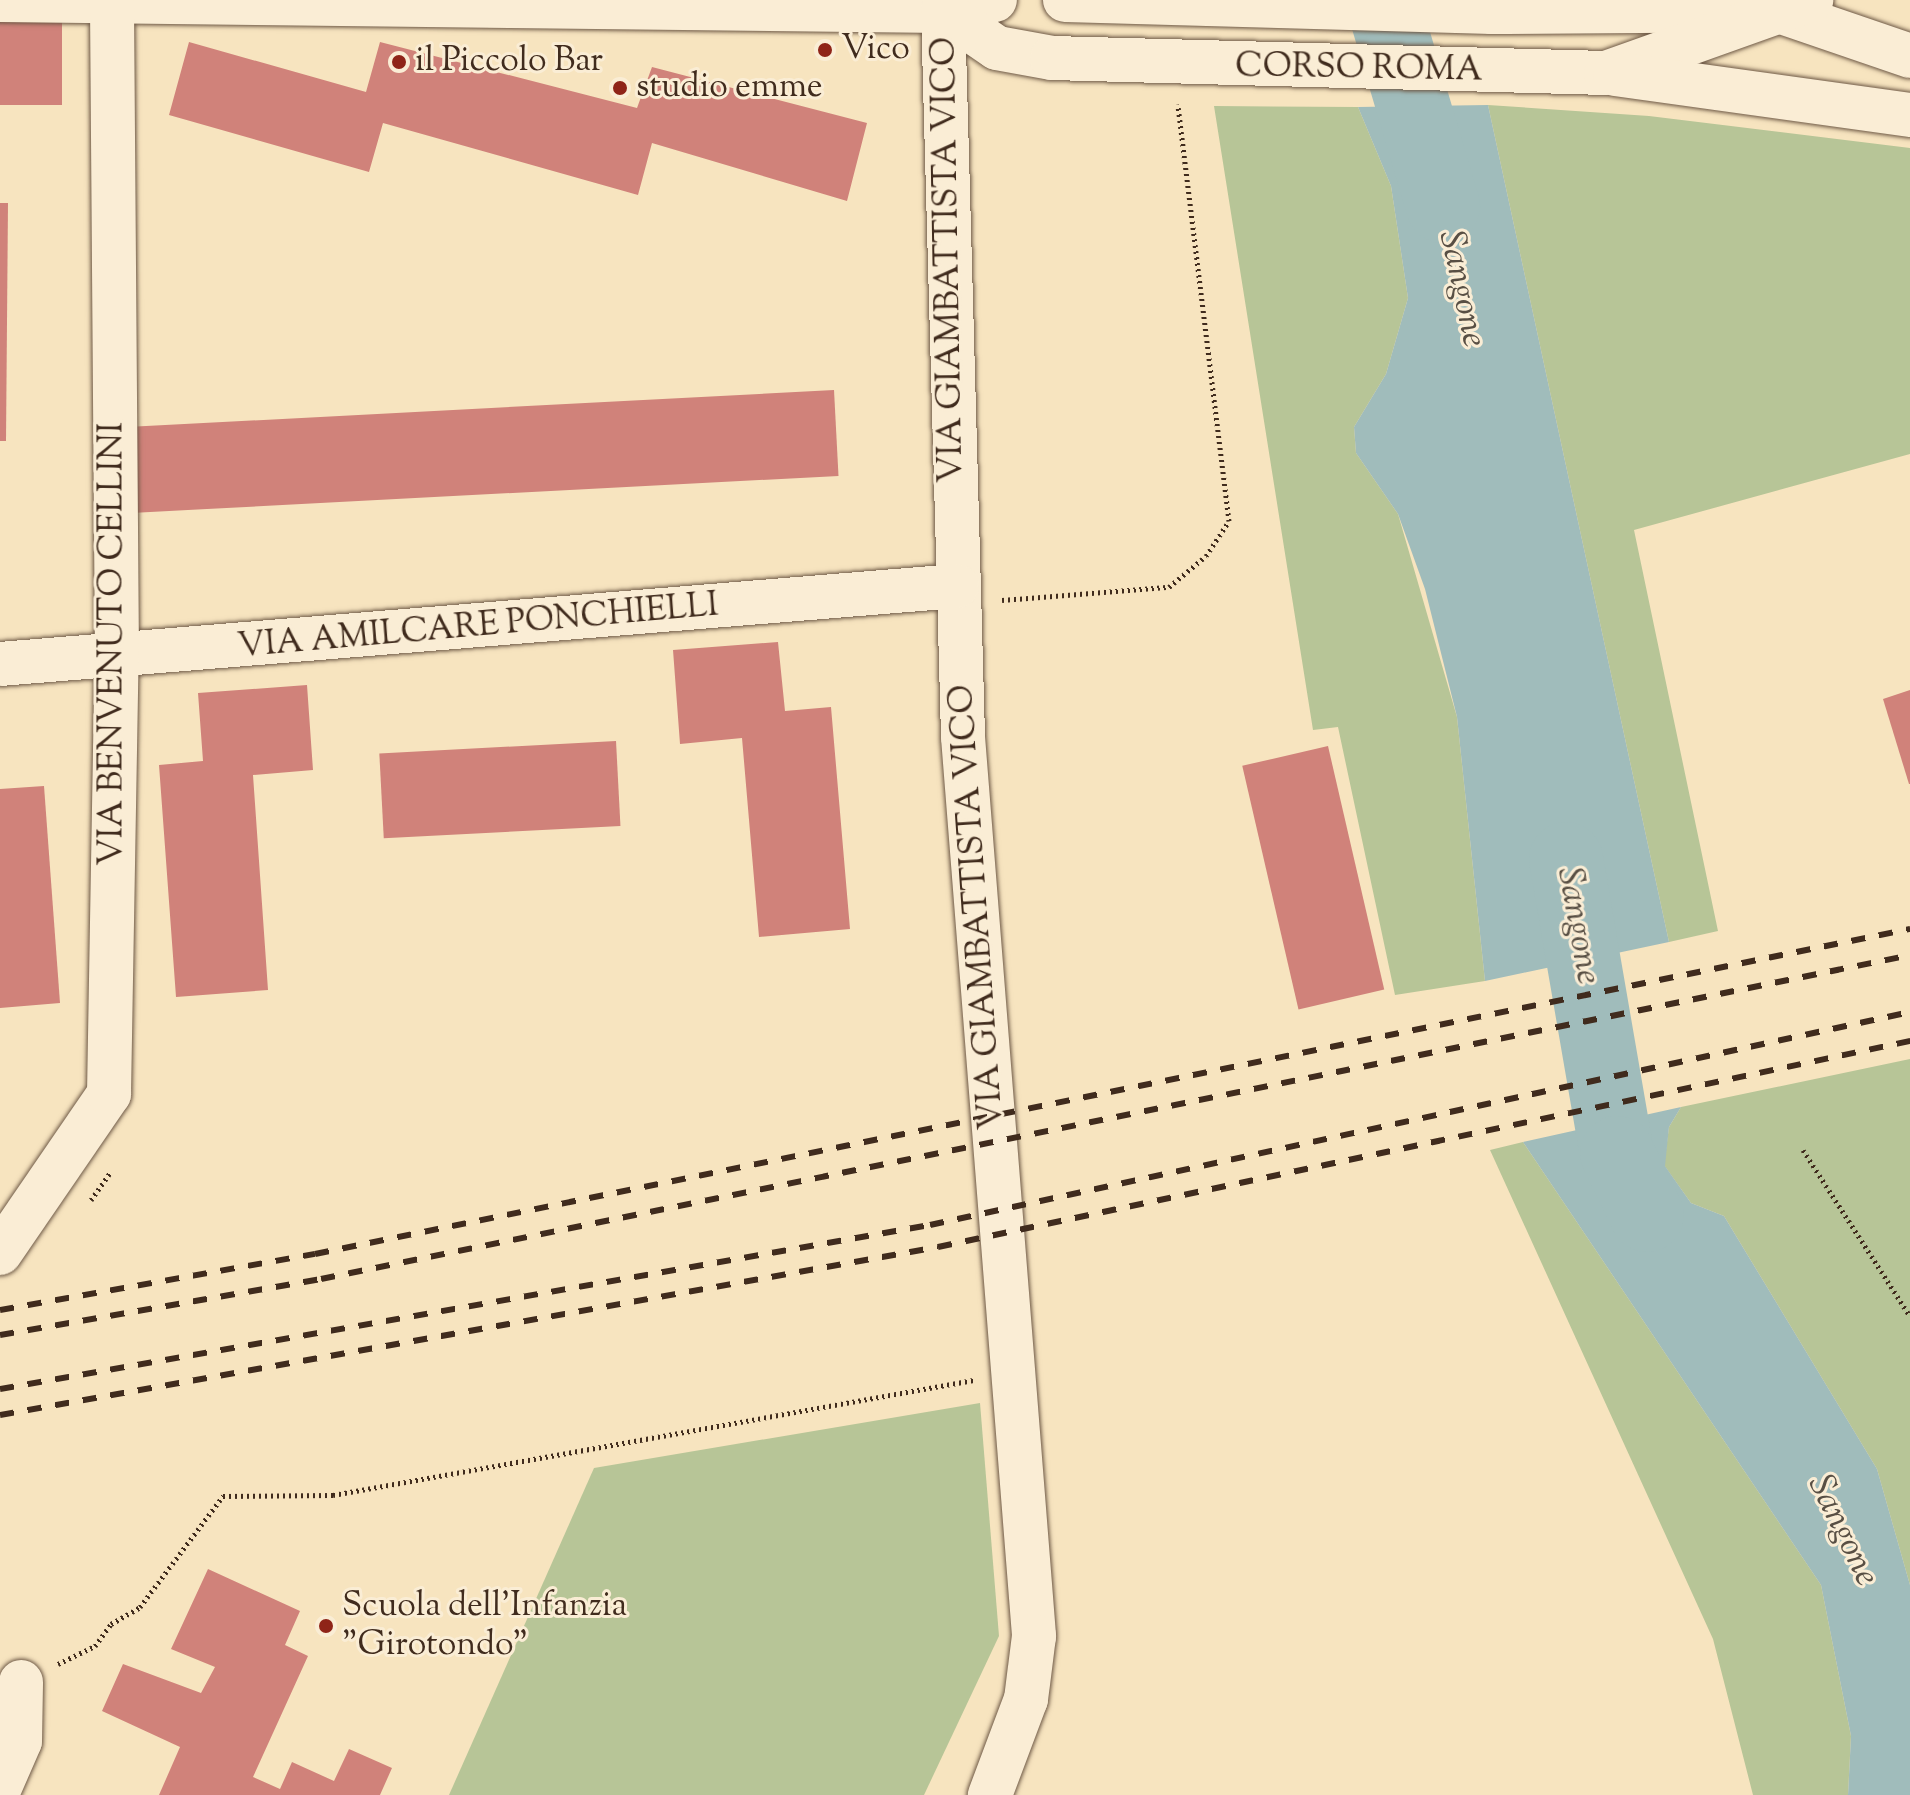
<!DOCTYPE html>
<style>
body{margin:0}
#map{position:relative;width:1910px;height:1795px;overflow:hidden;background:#f7e4bf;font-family:"Sorts Mill Goudy",serif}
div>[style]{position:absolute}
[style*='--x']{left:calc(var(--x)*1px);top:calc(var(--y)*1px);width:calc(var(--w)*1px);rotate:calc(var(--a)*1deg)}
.green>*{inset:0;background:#b7c597}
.water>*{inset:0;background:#a0bcbb}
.river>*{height:74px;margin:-37px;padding:0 37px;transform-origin:37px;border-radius:37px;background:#a0bcbb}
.building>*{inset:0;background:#d0827a;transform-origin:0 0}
.path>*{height:5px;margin-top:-2.5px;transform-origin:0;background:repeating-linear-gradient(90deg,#402b1d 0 2px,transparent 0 6px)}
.roads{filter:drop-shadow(0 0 2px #6e5946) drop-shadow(0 0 2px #6e5946)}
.minor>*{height:44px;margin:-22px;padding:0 22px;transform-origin:22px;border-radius:22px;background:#faedd5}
.rail>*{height:6px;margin-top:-3px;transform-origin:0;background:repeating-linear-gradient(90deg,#402b1d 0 14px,transparent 0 28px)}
.dots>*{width:22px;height:22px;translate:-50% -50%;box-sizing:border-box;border:4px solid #faedd5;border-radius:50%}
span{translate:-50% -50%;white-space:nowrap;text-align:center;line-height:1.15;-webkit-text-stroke:6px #faedd5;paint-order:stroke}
.poi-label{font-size:34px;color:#402b1d}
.left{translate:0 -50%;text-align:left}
.street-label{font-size:34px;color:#402b1d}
.water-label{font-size:36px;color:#584f44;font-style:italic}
</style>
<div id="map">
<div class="green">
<i style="clip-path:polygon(1488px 105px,1649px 116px,1910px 148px,1910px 454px,1634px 530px,1718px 931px,1669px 942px)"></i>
<i style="clip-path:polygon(1214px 106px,1358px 107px,1391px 186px,1408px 298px,1386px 374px,1354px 427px,1356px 453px,1398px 514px,1457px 717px,1485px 981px,1395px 995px,1338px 727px,1313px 730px)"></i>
<i style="clip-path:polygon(1910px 1059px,1910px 1585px,1877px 1469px,1724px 1216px,1691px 1203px,1664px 1165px,1669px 1127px,1681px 1107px)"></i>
<i style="clip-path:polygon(1523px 1142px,1821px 1585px,1851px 1736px,1848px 1795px,1753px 1795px,1713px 1639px,1490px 1150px)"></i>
<i style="clip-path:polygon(980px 1403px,999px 1636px,924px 1795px,449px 1795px,594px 1468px)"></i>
</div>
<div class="water">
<i style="clip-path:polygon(1488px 105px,1669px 942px,1485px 981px,1457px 717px,1425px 589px,1398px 514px,1356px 453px,1354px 427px,1386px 374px,1408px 298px,1391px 186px,1358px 107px)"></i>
<i style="clip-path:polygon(1681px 1107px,1669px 1127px,1665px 1166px,1691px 1203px,1724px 1216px,1877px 1469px,1910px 1585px,1910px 1795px,1848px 1795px,1851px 1736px,1821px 1585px,1523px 1142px)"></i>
</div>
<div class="river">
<i style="--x:1382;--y:0;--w:215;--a:73.5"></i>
<i style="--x:1566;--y:859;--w:298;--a:80.2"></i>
<i style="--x:1617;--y:1153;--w:69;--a:64.2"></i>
</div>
<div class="building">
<i style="left:0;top:17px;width:62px;height:88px"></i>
<i style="clip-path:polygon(189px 42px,366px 92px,380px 42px,637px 108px,652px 67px,867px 123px,847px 201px,652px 143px,638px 195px,383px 123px,369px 172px,169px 115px)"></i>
<i style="clip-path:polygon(0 203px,8px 203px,6px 441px,0 441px)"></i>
<i style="left:834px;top:390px;width:86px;height:708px;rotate:87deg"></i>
<i style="clip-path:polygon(778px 642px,785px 711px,831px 707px,850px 929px,759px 937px,742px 738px,680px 744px,673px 650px)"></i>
<i style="clip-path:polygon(307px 685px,313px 770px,253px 775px,268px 990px,176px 997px,159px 765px,203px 761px,198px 693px)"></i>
<i style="clip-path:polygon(1910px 690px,1910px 784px,1909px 784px,1883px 699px)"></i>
<i style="left:616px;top:741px;width:85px;height:237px;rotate:87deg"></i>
<i style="left:1328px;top:746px;width:250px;height:88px;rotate:77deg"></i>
<i style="clip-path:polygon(44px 786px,60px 1003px,0 1008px,0 789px)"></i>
<i style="clip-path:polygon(208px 1569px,300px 1611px,285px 1645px,308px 1656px,253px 1777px,280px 1789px,292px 1762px,334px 1781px,349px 1749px,392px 1768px,380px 1795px,159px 1795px,180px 1747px,102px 1711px,123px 1664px,201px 1693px,215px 1667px,171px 1649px)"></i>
</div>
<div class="path">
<i style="--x:1002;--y:600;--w:168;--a:-4.5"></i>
<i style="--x:1169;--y:587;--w:48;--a:-40"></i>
<i style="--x:1206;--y:556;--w:42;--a:-56.7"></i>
<i style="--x:1229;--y:521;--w:420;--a:-97"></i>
<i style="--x:1803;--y:1150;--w:197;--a:57.2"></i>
<i style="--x:91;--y:1200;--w:33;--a:-55"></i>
<i style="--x:58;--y:1664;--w:41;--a:-25.9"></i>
<i style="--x:95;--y:1646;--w:27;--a:-54"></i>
<i style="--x:111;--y:1624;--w:34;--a:-30"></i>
<i style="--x:140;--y:1607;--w:139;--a:-53.2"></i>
<i style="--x:223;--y:1496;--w:110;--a:-0.5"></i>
<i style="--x:333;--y:1495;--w:651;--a:-10.17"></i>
</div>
<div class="roads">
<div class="minor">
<i style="--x:0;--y:0;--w:943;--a:0.67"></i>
<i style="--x:943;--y:11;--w:53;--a:-11.9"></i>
<i style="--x:1065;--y:0;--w:427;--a:1.6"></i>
<i style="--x:1492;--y:12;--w:284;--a:-0.4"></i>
<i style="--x:1776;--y:10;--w:142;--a:18.9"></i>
<i style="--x:943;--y:11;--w:726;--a:88.42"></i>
<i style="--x:963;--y:737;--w:902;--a:85.48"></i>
<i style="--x:1034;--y:1636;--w:64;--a:97.2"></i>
<i style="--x:1026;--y:1699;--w:103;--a:110.6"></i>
<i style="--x:943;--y:11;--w:65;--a:34.4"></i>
<i style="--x:997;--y:48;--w:56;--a:10.3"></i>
<i style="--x:1052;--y:58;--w:554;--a:1.55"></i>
<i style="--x:1606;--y:73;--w:218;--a:-19.6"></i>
<i style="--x:1615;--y:74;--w:298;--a:7.9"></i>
<i style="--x:0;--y:664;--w:960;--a:-4.66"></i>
<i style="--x:0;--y:1253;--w:193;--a:-55.6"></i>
<i style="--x:109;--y:1094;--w:437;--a:-89"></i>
<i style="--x:117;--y:657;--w:657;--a:-90.44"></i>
<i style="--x:0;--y:1787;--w:50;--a:-66.5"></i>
<i style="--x:20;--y:1741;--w:59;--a:-89"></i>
</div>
</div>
<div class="rail">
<i style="--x:0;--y:1310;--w:320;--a:-10.1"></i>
<i style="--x:315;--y:1254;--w:1628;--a:-11.52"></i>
<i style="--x:0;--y:1335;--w:326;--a:-9.9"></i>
<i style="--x:321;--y:1279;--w:1622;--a:-11.52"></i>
<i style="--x:0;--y:1389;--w:944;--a:-10"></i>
<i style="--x:930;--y:1225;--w:1003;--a:-12.26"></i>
<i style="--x:0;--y:1415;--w:953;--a:-10.15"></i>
<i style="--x:938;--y:1247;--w:994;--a:-11.97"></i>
</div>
<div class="dots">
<i style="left:825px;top:50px;background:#8f2418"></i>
<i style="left:399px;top:62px;background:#8f2418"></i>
<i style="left:620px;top:88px;background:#8f2418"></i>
<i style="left:326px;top:1626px;background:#8f2418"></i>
</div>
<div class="poi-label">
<span class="left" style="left:841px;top:50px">Vico</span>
<span class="left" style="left:415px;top:62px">il Piccolo Bar</span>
<span class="left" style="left:636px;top:88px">studio emme</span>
<span class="left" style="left:342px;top:1626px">Scuola dell'Infanzia<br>"Girotondo"</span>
</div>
<div class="street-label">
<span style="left:1359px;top:69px;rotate:1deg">CORSO ROMA</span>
<span style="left:949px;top:260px;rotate:-91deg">VIA GIAMBATTISTA VICO</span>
<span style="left:478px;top:627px;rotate:-5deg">VIA AMILCARE PONCHIELLI</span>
<span style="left:113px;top:644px;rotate:-90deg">VIA BENVENUTO CELLINI</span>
<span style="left:978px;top:907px;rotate:-94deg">VIA GIAMBATTISTA VICO</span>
</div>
<div class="water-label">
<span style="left:1461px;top:289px;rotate:78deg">Sangone</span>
<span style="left:1577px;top:926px;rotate:80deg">Sangone</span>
<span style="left:1842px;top:1531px;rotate:64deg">Sangone</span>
</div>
</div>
